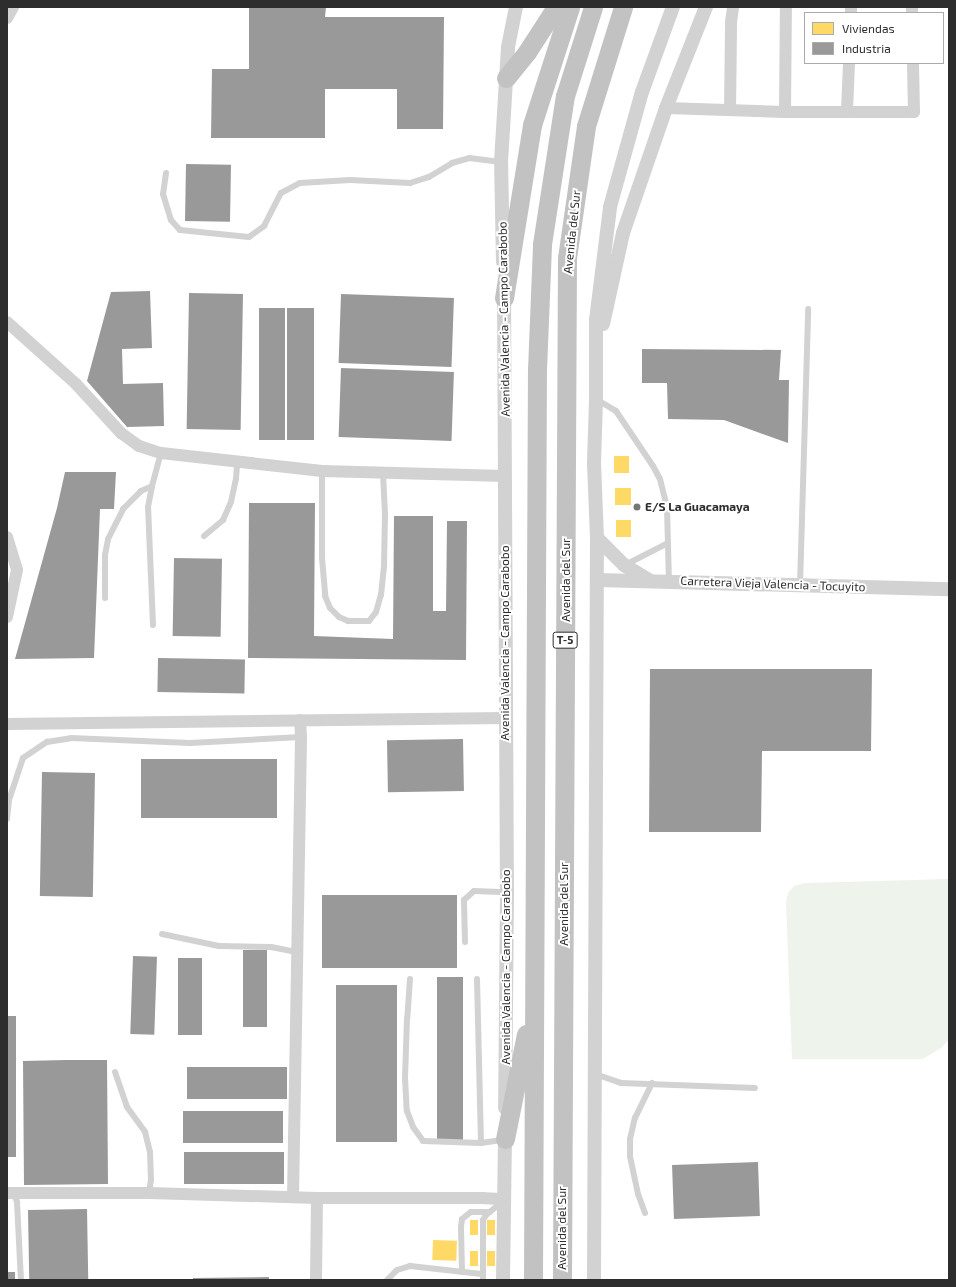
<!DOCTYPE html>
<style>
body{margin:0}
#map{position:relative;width:956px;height:1287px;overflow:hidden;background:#fff;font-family:"Exo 2",sans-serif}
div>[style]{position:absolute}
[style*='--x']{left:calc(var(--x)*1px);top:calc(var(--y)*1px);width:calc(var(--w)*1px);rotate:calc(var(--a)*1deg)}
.green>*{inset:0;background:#eef3ec}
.homes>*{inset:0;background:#ffd966;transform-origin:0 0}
.industry>*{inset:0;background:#999;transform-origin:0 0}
.service>*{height:6px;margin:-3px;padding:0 3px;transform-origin:3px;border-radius:3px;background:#d2d2d2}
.minor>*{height:12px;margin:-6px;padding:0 6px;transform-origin:6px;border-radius:6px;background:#d2d2d2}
.tertiary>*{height:14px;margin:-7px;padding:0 7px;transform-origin:7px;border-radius:7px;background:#d2d2d2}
.trunk>*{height:19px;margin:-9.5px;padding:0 9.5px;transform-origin:9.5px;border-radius:9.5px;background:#c2c2c2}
.dots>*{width:11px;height:11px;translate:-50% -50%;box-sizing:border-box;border:2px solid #fff;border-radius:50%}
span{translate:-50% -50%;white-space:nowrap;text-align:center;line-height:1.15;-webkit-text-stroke:4px #fff;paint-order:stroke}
.shield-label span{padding:1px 3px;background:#fff;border:1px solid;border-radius:3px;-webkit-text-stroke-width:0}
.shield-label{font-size:11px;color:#2d2d2d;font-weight:700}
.street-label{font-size:12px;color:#2d2d2d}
.poi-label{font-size:12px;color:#2d2d2d;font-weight:700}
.left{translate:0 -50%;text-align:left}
.frame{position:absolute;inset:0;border:8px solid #2d2d2d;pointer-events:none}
.legend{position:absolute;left:804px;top:12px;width:140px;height:52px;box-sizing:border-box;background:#fff;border:1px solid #ababab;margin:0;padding:5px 7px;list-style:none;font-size:12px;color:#2d2d2d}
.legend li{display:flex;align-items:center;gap:8px;height:20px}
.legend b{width:20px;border:1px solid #ababab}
</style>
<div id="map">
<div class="green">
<i style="clip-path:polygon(949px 879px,949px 1040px,941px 1048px,923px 1059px,792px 1059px,786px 903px,788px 893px,794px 886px,805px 883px)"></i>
</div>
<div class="homes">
<i style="left:614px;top:456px;width:15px;height:17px"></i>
<i style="left:615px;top:488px;width:16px;height:17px"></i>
<i style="left:631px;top:520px;width:17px;height:15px;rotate:90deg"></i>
<i style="left:470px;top:1220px;width:8px;height:15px"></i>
<i style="left:487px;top:1220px;width:8px;height:15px"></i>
<i style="left:433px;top:1240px;width:24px;height:20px;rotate:2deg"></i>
<i style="left:470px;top:1251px;width:8px;height:15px"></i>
<i style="left:487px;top:1251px;width:8px;height:15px"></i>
</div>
<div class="industry">
<i style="clip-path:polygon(249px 7px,326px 7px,325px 17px,444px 17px,443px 129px,397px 129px,397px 89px,325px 89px,325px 138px,211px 138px,212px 69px,249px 69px)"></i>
<i style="left:186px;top:164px;width:45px;height:57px;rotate:1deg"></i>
<i style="clip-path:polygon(150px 291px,152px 348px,122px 349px,123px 384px,163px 383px,164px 426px,127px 427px,87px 381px,111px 292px)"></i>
<i style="left:189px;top:293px;width:54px;height:136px;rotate:1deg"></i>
<i style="left:341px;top:294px;width:113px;height:69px;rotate:2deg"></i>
<i style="left:259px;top:308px;width:26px;height:132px"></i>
<i style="left:287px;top:308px;width:27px;height:132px"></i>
<i style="clip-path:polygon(642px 349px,781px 350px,779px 380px,789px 380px,788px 443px,724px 420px,668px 419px,667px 383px,642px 383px)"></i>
<i style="left:341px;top:368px;width:113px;height:69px;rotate:2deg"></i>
<i style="clip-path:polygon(65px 472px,116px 472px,114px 509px,100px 509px,94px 658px,15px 659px,57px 508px)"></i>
<i style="clip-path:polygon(249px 503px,315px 503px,314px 636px,393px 639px,394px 516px,433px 516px,433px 611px,446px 611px,447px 521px,467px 521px,466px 660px,248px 658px)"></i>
<i style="left:174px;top:558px;width:48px;height:78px;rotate:1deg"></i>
<i style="left:158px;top:658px;width:87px;height:34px;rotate:1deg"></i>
<i style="clip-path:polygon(650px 669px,872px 669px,871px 751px,762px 751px,761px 832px,649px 832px)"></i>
<i style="left:463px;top:739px;width:52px;height:76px;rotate:89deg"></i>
<i style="left:141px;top:759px;width:136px;height:59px"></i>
<i style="left:42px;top:772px;width:53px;height:124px;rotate:1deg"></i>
<i style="left:322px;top:895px;width:135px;height:73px"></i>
<i style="left:243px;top:950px;width:24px;height:77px"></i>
<i style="left:133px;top:956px;width:24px;height:78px;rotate:2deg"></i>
<i style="left:178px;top:958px;width:24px;height:77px"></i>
<i style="left:437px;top:977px;width:26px;height:163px"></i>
<i style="left:336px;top:985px;width:61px;height:157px"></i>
<i style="left:7px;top:1016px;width:9px;height:141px"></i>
<i style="clip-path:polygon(66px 1060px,107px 1060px,108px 1184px,24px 1185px,23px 1061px)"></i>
<i style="left:187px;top:1067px;width:100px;height:32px"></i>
<i style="left:183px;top:1111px;width:100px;height:32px"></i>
<i style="left:184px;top:1152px;width:100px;height:32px"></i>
<i style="left:758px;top:1162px;width:54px;height:86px;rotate:88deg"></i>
<i style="left:87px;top:1209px;width:71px;height:59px;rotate:89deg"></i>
<i style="left:7px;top:1272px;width:8px;height:8px"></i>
<i style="clip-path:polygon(269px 1277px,269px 1280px,193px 1280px,193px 1278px)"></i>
</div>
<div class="service">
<i style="--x:166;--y:173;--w:21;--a:98"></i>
<i style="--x:163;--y:194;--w:27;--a:73"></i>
<i style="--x:171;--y:220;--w:13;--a:48"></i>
<i style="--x:180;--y:230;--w:69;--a:5.8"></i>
<i style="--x:249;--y:237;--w:19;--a:-36"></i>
<i style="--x:264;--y:226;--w:37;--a:-63"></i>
<i style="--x:281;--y:193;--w:21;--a:-28"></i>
<i style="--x:300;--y:183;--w:50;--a:-3.4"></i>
<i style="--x:350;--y:180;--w:60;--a:2.9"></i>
<i style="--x:410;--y:183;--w:20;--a:-18"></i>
<i style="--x:429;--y:177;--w:27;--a:-31"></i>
<i style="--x:452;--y:163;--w:18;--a:-16"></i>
<i style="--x:469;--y:158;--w:32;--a:7"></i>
<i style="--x:596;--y:399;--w:23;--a:31"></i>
<i style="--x:616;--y:411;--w:66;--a:56.1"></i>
<i style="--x:653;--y:466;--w:15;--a:62"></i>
<i style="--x:660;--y:479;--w:29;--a:76"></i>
<i style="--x:667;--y:507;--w:74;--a:88.5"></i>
<i style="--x:322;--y:471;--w:87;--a:90"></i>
<i style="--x:322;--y:558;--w:38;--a:85"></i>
<i style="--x:325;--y:596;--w:13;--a:67"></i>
<i style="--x:330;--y:608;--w:13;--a:45"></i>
<i style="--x:339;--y:617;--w:10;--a:24"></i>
<i style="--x:348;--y:621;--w:21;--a:0"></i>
<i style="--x:369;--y:621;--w:11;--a:-52"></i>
<i style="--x:376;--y:612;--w:18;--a:-74"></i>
<i style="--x:381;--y:595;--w:29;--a:-84"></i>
<i style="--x:384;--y:566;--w:52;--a:-88.9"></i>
<i style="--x:385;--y:514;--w:41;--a:-92.8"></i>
<i style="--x:204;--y:536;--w:25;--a:-40"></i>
<i style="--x:223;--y:520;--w:20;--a:-66"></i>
<i style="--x:231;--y:502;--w:24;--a:-78"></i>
<i style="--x:236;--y:479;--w:16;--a:-86"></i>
<i style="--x:625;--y:565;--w:48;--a:-27.1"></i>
<i style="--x:800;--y:586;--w:277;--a:-88.3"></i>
<i style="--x:105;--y:598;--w:43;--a:-90"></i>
<i style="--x:105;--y:555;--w:16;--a:-79"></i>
<i style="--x:108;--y:539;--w:34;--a:-63"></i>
<i style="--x:123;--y:509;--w:25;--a:-45"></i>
<i style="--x:141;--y:491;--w:12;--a:-24"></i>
<i style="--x:153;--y:625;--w:118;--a:-92.4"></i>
<i style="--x:148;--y:507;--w:21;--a:-79"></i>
<i style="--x:152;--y:486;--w:34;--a:-75"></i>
<i style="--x:7;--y:819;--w:19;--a:-84"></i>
<i style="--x:9;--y:800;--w:44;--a:-71.6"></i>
<i style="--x:23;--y:758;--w:29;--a:-34"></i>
<i style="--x:47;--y:742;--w:24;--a:-9"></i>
<i style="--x:71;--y:738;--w:119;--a:2.4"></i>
<i style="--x:190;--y:743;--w:111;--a:-3.1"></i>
<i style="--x:162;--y:934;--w:58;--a:11.9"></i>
<i style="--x:219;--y:946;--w:52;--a:1.1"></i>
<i style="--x:271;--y:947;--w:26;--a:11"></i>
<i style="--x:465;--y:942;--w:42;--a:-91.4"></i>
<i style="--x:464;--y:900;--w:13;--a:-42"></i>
<i style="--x:474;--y:891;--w:33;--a:2"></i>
<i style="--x:410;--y:979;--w:39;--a:94"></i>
<i style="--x:407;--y:1018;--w:60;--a:91.9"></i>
<i style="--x:405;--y:1078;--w:33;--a:87"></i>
<i style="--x:407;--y:1111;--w:17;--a:69"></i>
<i style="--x:413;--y:1127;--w:17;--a:54"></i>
<i style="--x:423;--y:1141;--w:58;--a:2"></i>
<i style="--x:481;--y:1143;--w:21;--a:-8"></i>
<i style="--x:477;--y:979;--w:164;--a:88.6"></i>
<i style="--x:115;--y:1072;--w:37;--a:71"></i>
<i style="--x:127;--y:1107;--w:31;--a:54"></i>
<i style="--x:145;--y:1132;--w:21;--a:76"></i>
<i style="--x:150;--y:1152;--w:28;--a:88"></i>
<i style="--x:151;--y:1180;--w:13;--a:99"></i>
<i style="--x:595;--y:1074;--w:28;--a:19"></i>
<i style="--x:621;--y:1083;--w:134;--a:2.1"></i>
<i style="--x:13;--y:1192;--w:11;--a:68"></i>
<i style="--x:17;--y:1202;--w:78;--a:87.1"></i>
<i style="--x:645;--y:1213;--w:20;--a:-110"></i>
<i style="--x:638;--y:1194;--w:39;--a:-102"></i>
<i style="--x:630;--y:1156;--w:17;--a:-90"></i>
<i style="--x:630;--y:1139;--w:22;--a:-77"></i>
<i style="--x:635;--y:1118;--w:39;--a:-64"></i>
<i style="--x:462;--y:1272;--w:45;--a:-91.3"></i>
<i style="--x:461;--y:1227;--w:8;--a:-83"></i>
<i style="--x:462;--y:1219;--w:11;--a:-38"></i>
<i style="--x:471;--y:1212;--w:19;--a:0"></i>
<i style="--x:387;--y:1280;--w:14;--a:-45"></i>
<i style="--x:397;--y:1270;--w:14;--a:-17"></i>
<i style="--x:410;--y:1266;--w:72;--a:6.3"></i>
<i style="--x:483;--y:1280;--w:60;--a:-90"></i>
<i style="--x:483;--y:1220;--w:6;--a:-59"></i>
<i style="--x:486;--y:1215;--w:22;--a:-39"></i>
</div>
<div class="minor">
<i style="--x:912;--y:7;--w:6;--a:90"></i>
<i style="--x:851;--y:13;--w:6;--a:-90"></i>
<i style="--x:7;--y:18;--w:13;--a:-61"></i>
<i style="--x:666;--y:108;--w:119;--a:1.9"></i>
<i style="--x:785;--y:112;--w:129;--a:0"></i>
<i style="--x:914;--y:112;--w:49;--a:-91.2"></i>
<i style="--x:730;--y:110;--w:88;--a:-89.3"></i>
<i style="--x:731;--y:22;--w:15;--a:-82"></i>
<i style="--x:847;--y:111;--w:48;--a:-87.6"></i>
<i style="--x:785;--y:112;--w:105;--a:-89.5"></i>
<i style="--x:7;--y:322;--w:93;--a:41.9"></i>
<i style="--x:76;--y:384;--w:67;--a:47.4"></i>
<i style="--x:121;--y:433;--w:22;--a:36"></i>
<i style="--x:139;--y:446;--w:23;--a:18"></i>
<i style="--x:161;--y:453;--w:162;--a:6.4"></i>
<i style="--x:322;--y:471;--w:183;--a:1.6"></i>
<i style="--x:7;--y:537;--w:34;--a:73"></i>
<i style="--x:17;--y:570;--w:48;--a:102"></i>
<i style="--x:7;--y:724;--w:497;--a:-0.7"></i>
<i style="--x:7;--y:1193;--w:142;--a:0"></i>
<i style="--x:149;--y:1193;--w:168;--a:1.7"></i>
<i style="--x:317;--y:1198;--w:165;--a:0"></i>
<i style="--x:482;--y:1198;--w:22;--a:3"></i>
<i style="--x:293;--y:1197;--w:460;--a:-89"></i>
<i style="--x:301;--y:737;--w:17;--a:-93"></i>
<i style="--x:316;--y:1280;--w:82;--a:-89.3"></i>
</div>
<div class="tertiary">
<i style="--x:503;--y:262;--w:100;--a:-91.1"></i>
<i style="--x:501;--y:162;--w:115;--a:-86.5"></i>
<i style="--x:508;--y:47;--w:41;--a:-78.7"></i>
<i style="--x:504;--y:288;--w:604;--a:89.72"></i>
<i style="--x:507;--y:892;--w:216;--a:90.5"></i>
<i style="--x:603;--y:324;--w:93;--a:-77.6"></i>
<i style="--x:623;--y:233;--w:132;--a:-71"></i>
<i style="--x:666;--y:108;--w:109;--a:-68.4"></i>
<i style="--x:597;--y:538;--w:38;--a:45"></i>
<i style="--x:624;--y:565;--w:29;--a:31"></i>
<i style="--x:597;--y:580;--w:352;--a:1.5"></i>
<i style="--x:503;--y:1280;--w:150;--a:-89.2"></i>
<i style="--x:594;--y:1280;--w:742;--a:-89.77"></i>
<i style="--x:597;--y:538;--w:75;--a:-92.3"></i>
<i style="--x:594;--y:463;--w:64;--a:-88.2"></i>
<i style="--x:596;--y:399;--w:79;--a:-90"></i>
<i style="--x:596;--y:320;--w:114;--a:-82.9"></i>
<i style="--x:610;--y:207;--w:119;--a:-74.5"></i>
<i style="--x:642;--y:92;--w:90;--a:-70"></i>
</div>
<div class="trunk">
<i style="--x:506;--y:78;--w:33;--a:-51"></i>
<i style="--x:527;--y:52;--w:54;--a:-57.2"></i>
<i style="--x:504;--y:298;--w:175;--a:-80.8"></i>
<i style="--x:532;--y:125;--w:124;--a:-72.1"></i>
<i style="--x:505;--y:1139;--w:107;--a:-78.7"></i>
<i style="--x:533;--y:1280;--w:910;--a:-89.75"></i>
<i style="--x:537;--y:370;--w:126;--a:-87.7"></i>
<i style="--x:542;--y:244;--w:150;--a:-81.2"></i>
<i style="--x:565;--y:96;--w:93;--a:-72.5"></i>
<i style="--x:562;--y:1280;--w:1022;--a:-89.72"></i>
<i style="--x:567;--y:258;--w:133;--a:-81.8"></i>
<i style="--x:586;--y:126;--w:125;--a:-72.7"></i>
</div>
<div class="dots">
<i style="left:637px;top:507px;background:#767676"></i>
</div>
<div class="shield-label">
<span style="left:565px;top:640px">T-5</span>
</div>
<div class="street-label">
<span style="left:572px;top:232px;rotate:-84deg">Avenida del Sur</span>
<span style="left:504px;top:319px;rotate:-91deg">Avenida Valencia - Campo Carabobo</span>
<span style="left:566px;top:580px;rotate:-90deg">Avenida del Sur</span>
<span style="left:773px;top:584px;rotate:2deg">Carretera Vieja Valencia - Tocuyito</span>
<span style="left:505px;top:643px;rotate:-90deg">Avenida Valencia - Campo Carabobo</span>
<span style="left:564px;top:904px;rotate:-90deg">Avenida del Sur</span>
<span style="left:506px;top:967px;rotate:-90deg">Avenida Valencia - Campo Carabobo</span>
<span style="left:562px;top:1228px;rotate:-90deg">Avenida del Sur</span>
</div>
<div class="poi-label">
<span class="left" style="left:645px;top:507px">E/S La Guacamaya</span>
</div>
<div class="frame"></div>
<ul class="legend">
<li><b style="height:11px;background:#ffd966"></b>Viviendas</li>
<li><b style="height:11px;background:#999"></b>Industria</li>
</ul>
</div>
